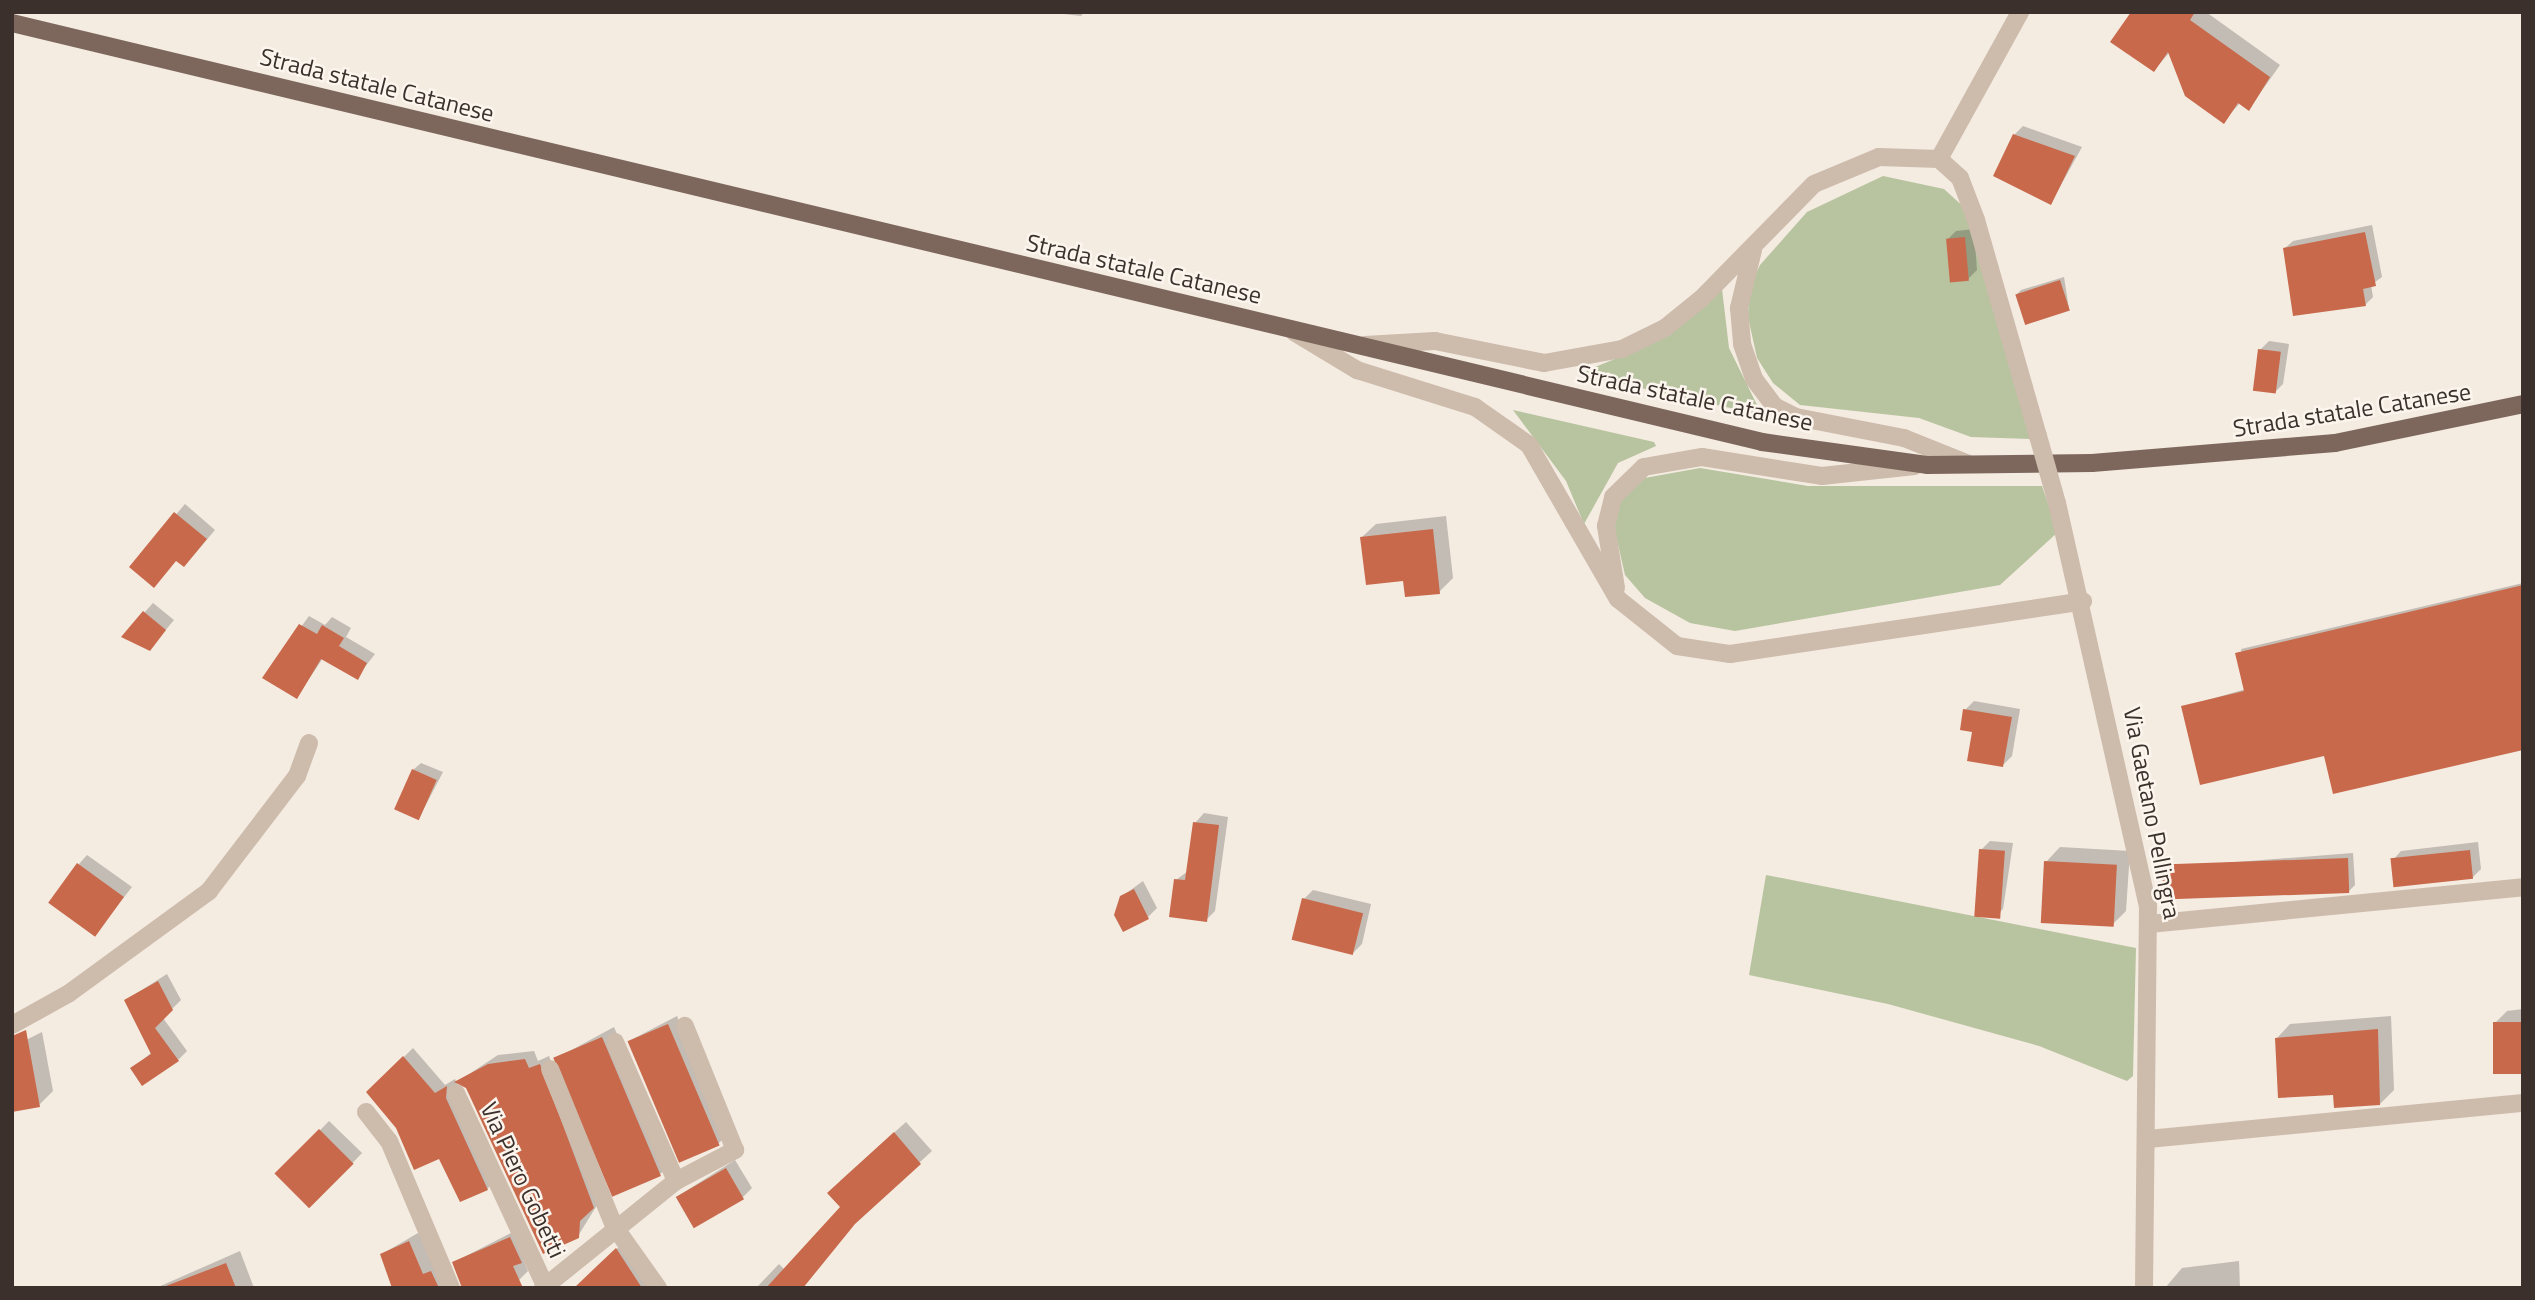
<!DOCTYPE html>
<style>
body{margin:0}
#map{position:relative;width:2535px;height:1300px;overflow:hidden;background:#f4ebe1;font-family:"Titillium Web",sans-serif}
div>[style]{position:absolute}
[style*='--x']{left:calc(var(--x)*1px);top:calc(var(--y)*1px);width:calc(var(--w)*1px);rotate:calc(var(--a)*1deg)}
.green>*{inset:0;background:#b8c4a0}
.shadow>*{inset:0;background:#0003;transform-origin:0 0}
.building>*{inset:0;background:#c8694b;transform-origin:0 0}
.minor>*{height:18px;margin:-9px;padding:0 9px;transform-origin:9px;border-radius:9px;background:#cdbbac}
.major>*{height:18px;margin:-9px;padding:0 9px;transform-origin:9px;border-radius:9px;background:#7d675c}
.minor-bridge>*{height:18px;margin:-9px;padding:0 9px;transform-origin:9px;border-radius:9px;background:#cdbbac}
span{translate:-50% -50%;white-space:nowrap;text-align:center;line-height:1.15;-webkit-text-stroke:5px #fbf5ee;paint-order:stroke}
.street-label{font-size:24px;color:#3b302b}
.frame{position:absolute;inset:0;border:14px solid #3b302b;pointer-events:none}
</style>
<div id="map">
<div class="green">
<i style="clip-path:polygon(1883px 176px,1944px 189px,1967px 210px,2031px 439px,1971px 437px,1919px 418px,1800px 405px,1773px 383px,1757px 358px,1748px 317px,1749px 288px,1760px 265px,1807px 212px)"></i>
<i style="clip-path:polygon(1722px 289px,1729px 348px,1762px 415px,1578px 374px,1627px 354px)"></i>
<i style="clip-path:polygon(1513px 410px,1654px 442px,1656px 446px,1618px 463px,1584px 524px,1566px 481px)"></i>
<i style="clip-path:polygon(1700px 468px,1808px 486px,2042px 486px,2058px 532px,2000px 585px,1735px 631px,1690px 623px,1645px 598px,1625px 575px,1614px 527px,1619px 504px,1639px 479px)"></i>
<i style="clip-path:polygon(1766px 875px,2136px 948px,2133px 1076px,2127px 1081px,2039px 1046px,1888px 1004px,1749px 975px)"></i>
</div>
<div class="shadow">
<i style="clip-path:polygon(1046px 12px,1084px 12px,1081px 16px)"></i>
<i style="clip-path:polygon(2133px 12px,2206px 12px,2280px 65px,2249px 109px,2240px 103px,2223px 122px,2170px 52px,2154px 70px)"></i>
<i style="clip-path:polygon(2023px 126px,2082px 147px,2051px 203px,2014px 135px)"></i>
<i style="clip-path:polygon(2372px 225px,2382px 277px,2371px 285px,2373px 297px,2366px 304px,2285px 248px,2293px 241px)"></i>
<i style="clip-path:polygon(1974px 229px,1977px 270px,1968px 279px,1947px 240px,1956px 231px)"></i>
<i style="clip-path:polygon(2064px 277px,2069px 309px,2017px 294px,2021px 290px)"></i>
<i style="clip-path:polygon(2269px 341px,2289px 344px,2283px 384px,2274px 393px,2260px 350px)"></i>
<i style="clip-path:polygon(185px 504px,215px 530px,193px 556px,131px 567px)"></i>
<i style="clip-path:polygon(1446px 516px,1453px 578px,1439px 592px,1405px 579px,1362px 537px,1376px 524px)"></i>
<i style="clip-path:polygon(2523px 583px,2523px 748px,2325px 754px,2183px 707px,2246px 689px,2241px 649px)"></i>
<i style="clip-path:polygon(153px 603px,174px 620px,150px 649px,123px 636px)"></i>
<i style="clip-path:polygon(309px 616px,325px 625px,332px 617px,351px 628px,346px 637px,375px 654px,357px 677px,323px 658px,297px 697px,264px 678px)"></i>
<i style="clip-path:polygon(1974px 701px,2020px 709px,2012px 756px,2003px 765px,1974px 731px,1965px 710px)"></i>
<i style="clip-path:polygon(421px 763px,443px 772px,418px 820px,413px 770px)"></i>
<i style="clip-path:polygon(1204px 813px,1228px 817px,1215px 911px,1206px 920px,1176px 880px,1188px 871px,1195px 823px)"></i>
<i style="clip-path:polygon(1990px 841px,2013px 843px,2003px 909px,1994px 918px,1981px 850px)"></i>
<i style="clip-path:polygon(2478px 842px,2481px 869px,2472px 878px,2393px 860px,2401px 851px)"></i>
<i style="clip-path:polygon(2060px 847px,2130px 851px,2126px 911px,2112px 925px,2046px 862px)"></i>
<i style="clip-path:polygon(2353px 853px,2355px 885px,2349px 891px,2164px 874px,2171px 867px)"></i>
<i style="clip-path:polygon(87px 855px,132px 887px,95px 934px,79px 864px)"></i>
<i style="clip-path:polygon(1143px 881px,1157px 908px,1148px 917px,1121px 897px)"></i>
<i style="clip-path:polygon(1313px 890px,1371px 904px,1362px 944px,1353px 953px,1304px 899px)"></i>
<i style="clip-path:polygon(167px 974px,181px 1000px,163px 1018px,187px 1051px,178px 1060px,132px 1069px,152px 1052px,126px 1000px)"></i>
<i style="clip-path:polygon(2523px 1009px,2523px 1072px,2494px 1024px,2507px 1011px)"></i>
<i style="clip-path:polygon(677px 1016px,727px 1135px,718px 1144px,629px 1041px)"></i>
<i style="clip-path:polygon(2391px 1016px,2394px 1090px,2380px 1104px,2335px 1093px,2277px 1038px,2290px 1024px)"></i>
<i style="clip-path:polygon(614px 1027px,672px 1163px,660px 1174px,555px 1059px)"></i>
<i style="clip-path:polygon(42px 1032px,53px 1091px,39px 1105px,12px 1047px)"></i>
<i style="clip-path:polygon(413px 1048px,445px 1085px,455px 1079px,496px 1180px,487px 1189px,397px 1127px,368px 1092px)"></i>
<i style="clip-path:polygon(534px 1051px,538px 1061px,549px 1056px,602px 1197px,578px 1236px,468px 1087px,457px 1082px,498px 1055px)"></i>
<i style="left:329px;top:1121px;width:46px;height:74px;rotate:44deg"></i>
<i style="clip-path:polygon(906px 1122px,932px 1151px,861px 1216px,797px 1288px,756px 1288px,779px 1264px,785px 1270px,842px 1207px,840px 1181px)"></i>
<i style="clip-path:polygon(735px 1160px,752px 1188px,743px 1197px,678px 1196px)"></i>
<i style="clip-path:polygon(519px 1229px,530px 1252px,523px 1259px,528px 1271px,519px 1280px,454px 1262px)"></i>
<i style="clip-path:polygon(418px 1233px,457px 1288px,396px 1288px,382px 1254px)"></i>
<i style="clip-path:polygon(628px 1238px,660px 1288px,576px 1288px)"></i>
<i style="clip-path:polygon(240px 1251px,254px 1288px,156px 1288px)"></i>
<i style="clip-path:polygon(2239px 1261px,2240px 1288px,2165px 1288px,2182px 1268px)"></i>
</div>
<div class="building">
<i style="clip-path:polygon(2131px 12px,2195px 12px,2190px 20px,2270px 77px,2249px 111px,2238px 103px,2224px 124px,2185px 96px,2168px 52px,2154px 72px,2110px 42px)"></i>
<i style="clip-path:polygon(2013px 134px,2075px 156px,2051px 205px,1993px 176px)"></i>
<i style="clip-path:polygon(2365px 232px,2376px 286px,2363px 289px,2366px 306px,2293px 316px,2283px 248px)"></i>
<i style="left:1965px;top:237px;width:44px;height:19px;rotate:85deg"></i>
<i style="left:2060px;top:280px;width:32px;height:47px;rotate:72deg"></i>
<i style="left:2258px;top:349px;width:23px;height:42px;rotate:7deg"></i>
<i style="clip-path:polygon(174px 512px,207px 539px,184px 567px,176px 561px,154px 588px,129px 567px)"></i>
<i style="clip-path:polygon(1433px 529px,1440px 594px,1405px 597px,1403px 581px,1366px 585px,1360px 537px)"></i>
<i style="clip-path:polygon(2523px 585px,2523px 750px,2333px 794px,2324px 756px,2200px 785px,2181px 706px,2244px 691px,2235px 653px)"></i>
<i style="clip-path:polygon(143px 611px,166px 630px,150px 651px,121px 637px)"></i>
<i style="clip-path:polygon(299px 624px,317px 634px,322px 625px,344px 638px,339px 646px,367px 663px,358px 680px,321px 659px,297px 699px,262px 678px)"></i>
<i style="clip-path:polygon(1963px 709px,2012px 717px,2003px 767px,1967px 761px,1972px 732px,1960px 730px)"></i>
<i style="left:412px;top:769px;width:27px;height:44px;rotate:24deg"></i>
<i style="clip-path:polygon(1193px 822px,1219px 825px,1207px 922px,1169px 917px,1174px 879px,1185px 880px)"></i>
<i style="left:1979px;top:849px;width:26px;height:68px;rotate:4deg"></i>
<i style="left:2470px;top:850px;width:29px;height:80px;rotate:84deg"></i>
<i style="left:2348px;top:858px;width:35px;height:186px;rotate:88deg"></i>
<i style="left:2044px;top:861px;width:73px;height:62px;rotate:3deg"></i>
<i style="left:77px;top:863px;width:58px;height:49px;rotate:36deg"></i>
<i style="clip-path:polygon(1134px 889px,1149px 919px,1123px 932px,1114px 915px,1120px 896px)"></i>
<i style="left:1302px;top:898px;width:63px;height:43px;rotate:14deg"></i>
<i style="clip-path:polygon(158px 981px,173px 1010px,155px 1028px,179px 1061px,142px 1086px,130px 1068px,151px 1054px,124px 1000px)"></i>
<i style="left:2523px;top:1022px;width:52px;height:30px;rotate:90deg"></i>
<i style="left:668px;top:1024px;width:132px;height:44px;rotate:67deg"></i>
<i style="clip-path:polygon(2378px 1029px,2380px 1105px,2334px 1108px,2333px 1095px,2278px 1098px,2275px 1038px)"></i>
<i style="clip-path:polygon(26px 1030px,40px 1107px,12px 1112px,12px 1036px)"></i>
<i style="left:602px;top:1037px;width:151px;height:53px;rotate:67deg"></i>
<i style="clip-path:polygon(403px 1056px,435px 1093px,447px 1086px,446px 1098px,488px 1190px,460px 1202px,439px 1159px,414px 1170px,396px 1128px,366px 1092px)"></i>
<i style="clip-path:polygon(525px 1059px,529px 1068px,540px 1064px,594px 1208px,580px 1221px,579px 1238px,543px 1254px,466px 1088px,454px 1082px,488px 1064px)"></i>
<i style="left:319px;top:1129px;width:49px;height:63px;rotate:45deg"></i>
<i style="clip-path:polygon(894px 1132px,921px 1164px,855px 1224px,803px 1288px,766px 1288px,840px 1207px,827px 1193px)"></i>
<i style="left:726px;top:1168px;width:36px;height:58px;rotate:60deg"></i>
<i style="clip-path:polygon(510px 1237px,522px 1263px,513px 1266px,523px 1288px,462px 1288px,452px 1262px)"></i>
<i style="clip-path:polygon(409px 1241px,423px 1274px,431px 1271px,439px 1288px,392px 1288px,380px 1254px)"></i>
<i style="clip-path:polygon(616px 1248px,642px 1288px,574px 1288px,598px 1265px)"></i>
<i style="clip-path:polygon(226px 1263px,236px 1288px,166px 1288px,166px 1286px)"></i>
</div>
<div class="minor">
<i style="--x:1939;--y:159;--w:28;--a:42"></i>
<i style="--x:1960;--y:178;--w:45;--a:69.1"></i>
<i style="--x:1976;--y:220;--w:225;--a:74"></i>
<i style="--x:1939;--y:159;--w:168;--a:-61.1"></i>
<i style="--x:1753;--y:250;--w:60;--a:103.6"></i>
<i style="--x:1739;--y:308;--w:36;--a:85"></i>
<i style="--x:1742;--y:344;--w:37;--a:71"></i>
<i style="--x:1754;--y:379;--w:34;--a:53"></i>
<i style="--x:1774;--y:406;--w:25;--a:27"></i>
<i style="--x:1796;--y:417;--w:110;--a:11"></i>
<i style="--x:1904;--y:438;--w:70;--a:21.8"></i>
<i style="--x:1294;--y:332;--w:74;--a:31.1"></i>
<i style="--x:1357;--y:370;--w:124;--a:17.4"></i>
<i style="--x:1475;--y:407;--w:66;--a:35.1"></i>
<i style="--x:1529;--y:445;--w:178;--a:60"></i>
<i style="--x:1618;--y:599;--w:75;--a:38.5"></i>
<i style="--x:1677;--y:646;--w:54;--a:8.6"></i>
<i style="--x:1730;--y:654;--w:357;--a:-8.5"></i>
<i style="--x:1365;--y:345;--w:70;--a:-3.3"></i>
<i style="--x:1435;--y:341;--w:111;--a:11.4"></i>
<i style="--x:1544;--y:363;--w:79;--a:-10.2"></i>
<i style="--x:1622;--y:349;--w:48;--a:-26"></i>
<i style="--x:1665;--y:328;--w:46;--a:-38.9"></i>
<i style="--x:1701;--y:299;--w:161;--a:-45.5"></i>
<i style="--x:1814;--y:184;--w:70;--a:-22.6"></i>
<i style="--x:1879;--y:157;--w:60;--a:1.9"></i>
<i style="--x:2057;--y:503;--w:413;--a:77.3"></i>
<i style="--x:2148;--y:906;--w:382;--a:90.6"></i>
<i style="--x:1616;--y:588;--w:63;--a:-99.2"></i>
<i style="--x:1606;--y:526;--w:30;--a:-76"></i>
<i style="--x:1613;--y:497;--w:43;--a:-44.1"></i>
<i style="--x:1644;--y:467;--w:59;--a:-9.8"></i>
<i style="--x:1702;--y:457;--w:121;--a:9"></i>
<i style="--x:1822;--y:476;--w:93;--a:-6.2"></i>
<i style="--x:2149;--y:924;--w:376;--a:-5.6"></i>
<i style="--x:12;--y:1025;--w:64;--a:-29"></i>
<i style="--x:68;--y:994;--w:175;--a:-36.1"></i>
<i style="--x:209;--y:891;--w:145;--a:-52.6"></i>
<i style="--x:297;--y:776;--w:35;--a:-70"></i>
<i style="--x:615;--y:1042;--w:152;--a:66.3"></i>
<i style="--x:550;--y:1069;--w:170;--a:67.8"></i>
<i style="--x:614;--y:1226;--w:76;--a:54.6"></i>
<i style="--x:456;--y:1093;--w:215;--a:65.2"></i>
<i style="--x:366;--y:1112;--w:37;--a:52"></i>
<i style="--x:389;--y:1141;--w:160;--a:67.1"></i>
<i style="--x:2148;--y:1139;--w:377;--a:-5.5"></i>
<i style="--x:543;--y:1288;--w:171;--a:-38.8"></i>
<i style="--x:676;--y:1181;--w:67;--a:-27.7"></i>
<i style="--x:735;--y:1150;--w:134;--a:-112"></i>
</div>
<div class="major">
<i style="--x:12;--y:23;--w:1799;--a:13.46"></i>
<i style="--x:1762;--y:442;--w:168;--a:7.9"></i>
<i style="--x:1928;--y:465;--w:164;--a:-0.7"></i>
<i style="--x:2092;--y:463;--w:244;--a:-4.7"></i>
<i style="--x:2335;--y:443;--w:192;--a:-11.7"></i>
</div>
<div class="minor-bridge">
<i style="--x:2038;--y:436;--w:70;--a:74.2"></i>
</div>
<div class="street-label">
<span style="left:377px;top:85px;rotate:14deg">Strada statale Catanese</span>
<span style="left:1144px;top:269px;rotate:13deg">Strada statale Catanese</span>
<span style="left:1695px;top:398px;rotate:12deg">Strada statale Catanese</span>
<span style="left:2352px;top:410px;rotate:-9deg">Strada statale Catanese</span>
<span style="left:2152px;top:813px;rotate:79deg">Via Gaetano Pellingra</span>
<span style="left:523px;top:1180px;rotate:65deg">Via Piero Gobetti</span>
</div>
<div class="frame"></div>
</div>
